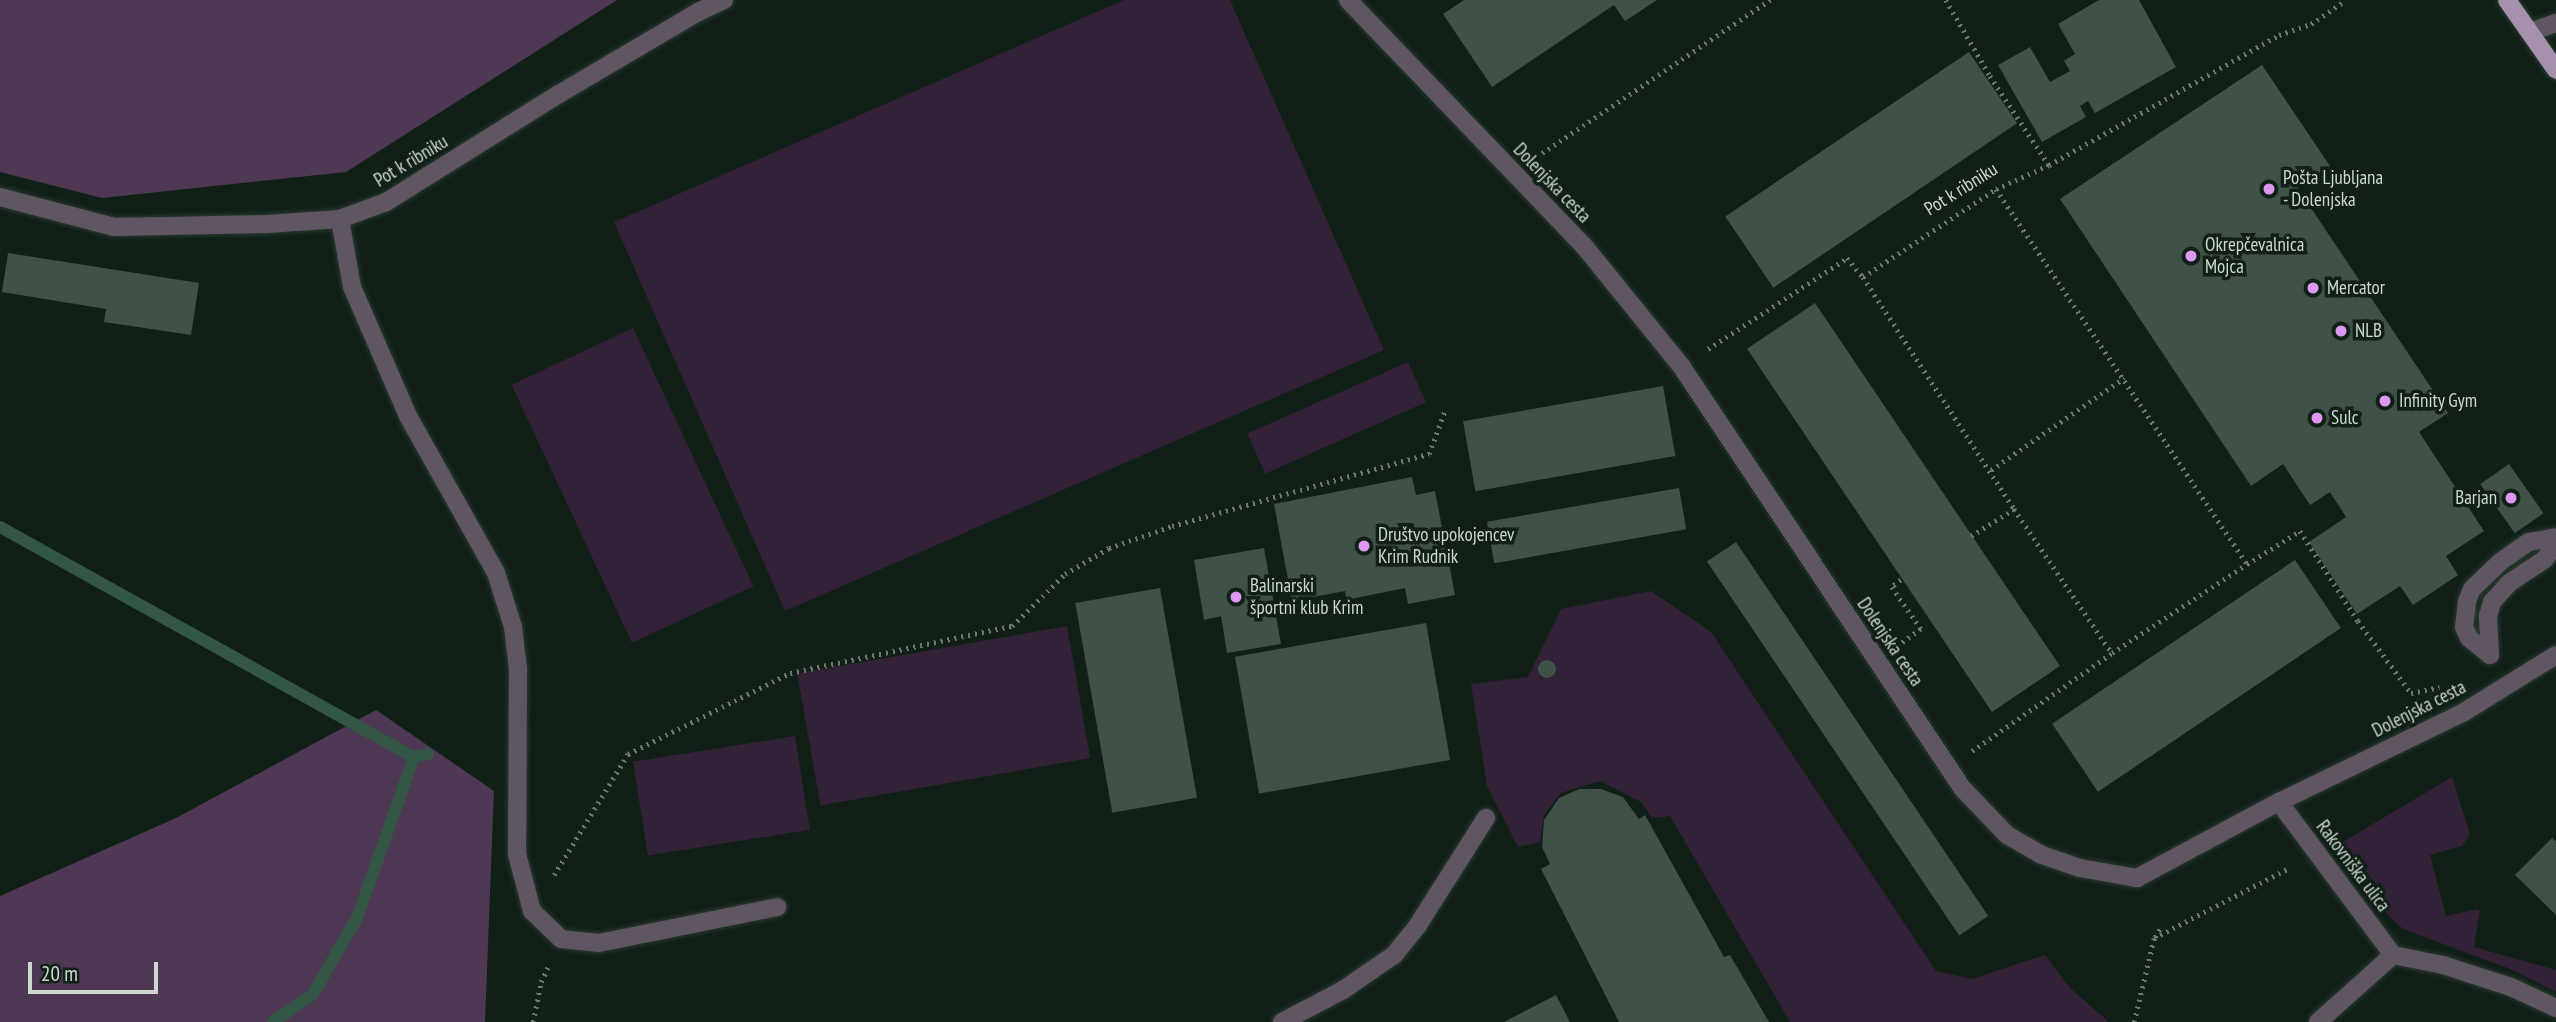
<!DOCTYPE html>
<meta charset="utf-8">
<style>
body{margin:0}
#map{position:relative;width:2556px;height:1022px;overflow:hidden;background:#102017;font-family:"PT Sans Narrow",sans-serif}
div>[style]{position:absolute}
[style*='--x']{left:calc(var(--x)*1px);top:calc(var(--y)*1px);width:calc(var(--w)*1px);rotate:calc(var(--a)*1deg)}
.green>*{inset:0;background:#322137;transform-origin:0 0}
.forest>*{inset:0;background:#4e3854}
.stream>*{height:12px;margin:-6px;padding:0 6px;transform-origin:6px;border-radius:6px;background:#335744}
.building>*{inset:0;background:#405147;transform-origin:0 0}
.round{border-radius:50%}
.path>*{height:4.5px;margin-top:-2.25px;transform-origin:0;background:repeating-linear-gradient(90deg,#6b7971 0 2px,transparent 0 7px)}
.roads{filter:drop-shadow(0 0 2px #2b3a31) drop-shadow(0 0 2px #2b3a31)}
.lane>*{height:18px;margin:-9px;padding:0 9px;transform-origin:9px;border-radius:9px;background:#605663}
.street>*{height:18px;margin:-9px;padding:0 9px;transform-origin:9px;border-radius:9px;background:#605663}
.primary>*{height:18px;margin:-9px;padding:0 9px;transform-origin:9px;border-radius:9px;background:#a691ac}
.dots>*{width:19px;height:19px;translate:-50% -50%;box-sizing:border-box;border:4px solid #102017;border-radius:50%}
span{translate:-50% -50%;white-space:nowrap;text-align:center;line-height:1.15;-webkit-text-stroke:7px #102017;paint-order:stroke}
.street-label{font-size:19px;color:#ced8d2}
.poi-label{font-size:19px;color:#ced8d2}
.left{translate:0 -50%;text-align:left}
.right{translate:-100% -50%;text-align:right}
.scale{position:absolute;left:28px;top:962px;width:130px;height:32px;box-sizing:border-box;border:4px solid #ced8d2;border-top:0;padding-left:9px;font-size:21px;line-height:24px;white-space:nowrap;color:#ced8d2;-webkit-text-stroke:5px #102017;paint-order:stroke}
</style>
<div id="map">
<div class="green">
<i style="clip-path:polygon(1124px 0,1230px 0,1384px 350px,785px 611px,614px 222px)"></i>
<i style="left:633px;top:328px;width:285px;height:134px;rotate:65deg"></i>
<i style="left:1408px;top:362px;width:44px;height:176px;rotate:66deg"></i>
<i style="clip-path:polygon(1651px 591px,1711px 632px,1936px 971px,1972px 979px,2045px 955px,2069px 987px,2109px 1022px,1790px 1022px,1670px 816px,1652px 818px,1641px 802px,1600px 781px,1561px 793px,1544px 815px,1540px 842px,1518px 847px,1487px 786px,1471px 684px,1528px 677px,1561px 609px)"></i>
<i style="left:1067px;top:626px;width:134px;height:274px;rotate:80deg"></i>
<i style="left:795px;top:736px;width:95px;height:164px;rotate:81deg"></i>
<i style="clip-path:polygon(2452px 777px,2470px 834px,2462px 846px,2430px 855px,2446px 916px,2477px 909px,2480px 911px,2474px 947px,2556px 970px,2556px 992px,2510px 969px,2403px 929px,2389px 916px,2336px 846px)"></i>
</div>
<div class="forest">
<i style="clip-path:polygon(0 0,617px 0,346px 172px,102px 198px,0 172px)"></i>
<i style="clip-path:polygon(376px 710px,494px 791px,485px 1022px,0 1022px,0 896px,176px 818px)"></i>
</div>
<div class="stream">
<i style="--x:0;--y:527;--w:474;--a:29.1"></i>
<i style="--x:273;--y:1022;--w:49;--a:-35"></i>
<i style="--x:313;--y:994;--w:88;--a:-59.9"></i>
<i style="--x:357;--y:918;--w:171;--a:-70.5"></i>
<i style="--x:414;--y:757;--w:14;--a:-12"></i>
</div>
<div class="building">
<i style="clip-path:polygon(1464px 0,1657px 0,1625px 21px,1614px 5px,1492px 87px,1443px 14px)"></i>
<i style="clip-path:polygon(2099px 0,2139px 0,2176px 67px,2095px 113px,2088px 101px,2080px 106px,2086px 117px,2042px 142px,1998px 65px,2030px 47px,2050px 82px,2070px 71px,2064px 61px,2075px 54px,2058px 24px)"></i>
<i style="left:1969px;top:52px;width:86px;height:294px;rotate:56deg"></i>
<i style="clip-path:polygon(2262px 65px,2330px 166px,2297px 187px,2448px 413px,2419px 432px,2484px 531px,2446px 556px,2458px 575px,2413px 605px,2400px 586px,2357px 614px,2309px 542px,2346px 517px,2330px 492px,2310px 505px,2283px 464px,2251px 486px,2060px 199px)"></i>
<i style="clip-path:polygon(8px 253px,199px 283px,191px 335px,104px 322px,106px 309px,2px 292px)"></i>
<i style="left:1815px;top:303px;width:438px;height:82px;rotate:56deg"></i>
<i style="left:1663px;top:386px;width:71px;height:203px;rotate:80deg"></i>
<i style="left:2509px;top:464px;width:60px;height:35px;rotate:55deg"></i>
<i style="clip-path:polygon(1412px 477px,1416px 495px,1435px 491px,1455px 595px,1408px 604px,1405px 588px,1346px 600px,1345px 591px,1292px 601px,1274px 504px)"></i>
<i style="left:1679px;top:488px;width:42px;height:195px;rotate:80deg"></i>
<i style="left:1736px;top:542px;width:451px;height:35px;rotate:56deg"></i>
<i style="clip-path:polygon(1264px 548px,1281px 644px,1227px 653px,1221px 616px,1204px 620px,1194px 560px)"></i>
<i style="left:2295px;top:560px;width:82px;height:293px;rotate:56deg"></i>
<i style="left:1160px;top:588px;width:213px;height:86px;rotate:80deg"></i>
<i style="left:1426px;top:623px;width:139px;height:194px;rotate:80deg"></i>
<i class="round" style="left:1538px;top:660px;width:18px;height:18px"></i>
<i style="clip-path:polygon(1579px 789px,1601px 789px,1623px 797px,1639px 819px,1645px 815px,1724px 957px,1730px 955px,1769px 1022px,1619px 1022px,1541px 869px,1550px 864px,1542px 847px,1544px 820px,1559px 798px)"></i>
<i style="clip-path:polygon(2552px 838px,2556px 841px,2556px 915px,2515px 875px)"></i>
<i style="clip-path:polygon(1556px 995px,1570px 1022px,1504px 1022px)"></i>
</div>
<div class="path">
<i style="--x:1946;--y:0;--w:88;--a:59.9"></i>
<i style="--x:1990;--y:76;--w:107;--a:56.5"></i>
<i style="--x:1542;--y:153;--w:275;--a:-33.9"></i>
<i style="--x:1996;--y:189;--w:451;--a:56.2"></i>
<i style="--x:2247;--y:564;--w:62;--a:-31.9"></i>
<i style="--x:2300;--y:531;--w:107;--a:57.2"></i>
<i style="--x:2358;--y:621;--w:89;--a:53.6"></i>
<i style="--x:2411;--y:693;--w:29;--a:-12"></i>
<i style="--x:1863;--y:277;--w:277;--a:56.9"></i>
<i style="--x:2014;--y:509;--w:174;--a:55.8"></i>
<i style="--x:2112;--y:653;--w:162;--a:-33.4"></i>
<i style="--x:1708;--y:349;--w:166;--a:-33.2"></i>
<i style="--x:1847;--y:258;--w:25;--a:50"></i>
<i style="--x:1863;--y:277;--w:159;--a:-33.5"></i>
<i style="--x:1996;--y:189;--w:58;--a:-24.4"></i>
<i style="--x:2049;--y:165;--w:264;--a:-29.5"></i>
<i style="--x:2279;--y:35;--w:34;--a:-19"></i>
<i style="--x:2311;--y:24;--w:42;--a:-34.4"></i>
<i style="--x:1991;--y:470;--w:162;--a:-34.7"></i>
<i style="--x:1971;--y:536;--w:51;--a:-32.1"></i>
<i style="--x:1901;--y:580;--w:11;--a:142"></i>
<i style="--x:1892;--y:587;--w:51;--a:55.4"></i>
<i style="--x:1921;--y:629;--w:24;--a:144"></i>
<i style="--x:1972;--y:751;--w:171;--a:-35"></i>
<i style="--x:554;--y:875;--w:142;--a:-58.6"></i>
<i style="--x:628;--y:754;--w:181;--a:-26.6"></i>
<i style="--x:790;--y:673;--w:227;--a:-12"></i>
<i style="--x:1012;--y:626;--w:74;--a:-44.5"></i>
<i style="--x:1065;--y:574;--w:51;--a:-30.6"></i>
<i style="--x:1109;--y:548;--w:67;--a:-19.2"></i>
<i style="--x:1172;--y:526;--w:267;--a:-15.7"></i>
<i style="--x:1429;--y:454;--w:47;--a:-70"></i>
<i style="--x:2155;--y:937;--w:13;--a:-58"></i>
<i style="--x:533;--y:1022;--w:41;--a:-78.7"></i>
<i style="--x:541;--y:982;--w:19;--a:-65"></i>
<i style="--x:2134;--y:1022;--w:86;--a:-76.6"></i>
<i style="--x:2154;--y:938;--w:152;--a:-27.4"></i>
</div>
<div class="roads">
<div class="lane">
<i style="--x:2530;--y:32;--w:28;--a:-19"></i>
<i style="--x:2490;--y:655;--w:27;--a:-141"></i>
<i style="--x:2469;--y:638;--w:12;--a:-114"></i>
<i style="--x:2464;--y:627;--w:26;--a:-83"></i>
<i style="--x:2467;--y:601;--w:13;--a:-67"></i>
<i style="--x:2472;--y:589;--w:39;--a:-44"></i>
<i style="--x:2500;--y:562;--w:35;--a:-35"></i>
<i style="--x:2529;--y:542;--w:27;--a:-10"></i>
<i style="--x:2490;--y:655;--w:39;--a:-93"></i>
<i style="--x:2488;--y:616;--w:15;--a:-74"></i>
<i style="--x:2492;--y:602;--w:25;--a:-48"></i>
<i style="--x:2509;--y:583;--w:43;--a:-33.7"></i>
<i style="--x:2545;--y:559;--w:19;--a:-55"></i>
</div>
<div class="street">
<i style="--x:1348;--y:0;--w:341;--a:46.2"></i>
<i style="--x:1584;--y:246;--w:156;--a:51"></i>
<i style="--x:1682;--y:367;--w:506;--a:56.37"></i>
<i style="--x:1962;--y:788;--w:65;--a:46.2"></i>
<i style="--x:2007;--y:835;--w:40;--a:29.7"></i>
<i style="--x:2042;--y:855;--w:40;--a:18.9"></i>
<i style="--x:2080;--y:868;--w:58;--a:10"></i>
<i style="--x:2137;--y:878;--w:161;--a:-28.2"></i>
<i style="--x:2279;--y:802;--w:206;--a:-25.9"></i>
<i style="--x:2464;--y:712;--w:108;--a:-31.8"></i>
<i style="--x:0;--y:197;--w:118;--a:14.7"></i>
<i style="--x:114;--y:227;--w:153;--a:-1.1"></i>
<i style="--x:267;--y:224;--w:73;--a:-3.9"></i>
<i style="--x:340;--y:219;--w:49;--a:-20.3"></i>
<i style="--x:386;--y:202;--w:204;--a:-32"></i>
<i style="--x:559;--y:94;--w:161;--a:-30.5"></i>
<i style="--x:698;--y:12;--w:29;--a:-25"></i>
<i style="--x:340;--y:219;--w:69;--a:80"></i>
<i style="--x:352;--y:287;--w:141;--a:66.5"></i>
<i style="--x:408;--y:416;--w:180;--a:60.7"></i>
<i style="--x:496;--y:573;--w:57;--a:72.5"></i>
<i style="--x:513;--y:627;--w:42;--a:83.2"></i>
<i style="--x:518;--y:669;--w:185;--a:90.3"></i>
<i style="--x:517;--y:854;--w:59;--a:75.3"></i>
<i style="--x:532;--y:911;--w:40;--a:44"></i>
<i style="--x:561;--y:939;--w:38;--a:6"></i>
<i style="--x:599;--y:943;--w:182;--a:-11.4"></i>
<i style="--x:2279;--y:802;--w:191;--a:53.3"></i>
<i style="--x:2393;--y:955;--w:51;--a:11.3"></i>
<i style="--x:2443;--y:965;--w:71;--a:17.9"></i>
<i style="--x:2511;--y:987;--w:50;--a:25"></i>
<i style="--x:1282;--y:1022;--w:69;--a:-27.7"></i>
<i style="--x:1343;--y:990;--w:62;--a:-34.5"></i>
<i style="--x:1394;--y:955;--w:38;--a:-51"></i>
<i style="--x:1418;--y:925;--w:127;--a:-57.6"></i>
<i style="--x:2318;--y:1022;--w:101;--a:-41.8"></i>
</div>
<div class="primary">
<i style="--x:2507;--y:0;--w:85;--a:55"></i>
</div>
</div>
<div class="dots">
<i style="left:2269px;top:189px;background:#df98f1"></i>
<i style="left:2191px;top:256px;background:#df98f1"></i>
<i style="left:2313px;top:288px;background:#df98f1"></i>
<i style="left:2341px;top:331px;background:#df98f1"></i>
<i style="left:2385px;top:401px;background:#df98f1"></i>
<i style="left:2317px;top:418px;background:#df98f1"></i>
<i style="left:2511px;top:498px;background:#df98f1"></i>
<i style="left:1364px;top:546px;background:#df98f1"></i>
<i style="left:1236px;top:597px;background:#df98f1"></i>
</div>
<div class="street-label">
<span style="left:411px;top:161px;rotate:-31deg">Pot k ribniku</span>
<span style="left:1552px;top:183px;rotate:46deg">Dolenjska cesta</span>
<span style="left:1961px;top:189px;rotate:-32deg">Pot k ribniku</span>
<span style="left:1890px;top:642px;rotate:56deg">Dolenjska cesta</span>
<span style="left:2419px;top:709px;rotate:-27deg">Dolenjska cesta</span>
<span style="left:2353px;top:866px;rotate:53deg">Rakovniška ulica</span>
</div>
<div class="poi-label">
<span class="left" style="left:2283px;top:189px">Pošta Ljubljana<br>- Dolenjska</span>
<span class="left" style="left:2205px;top:256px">Okrepčevalnica<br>Mojca</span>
<span class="left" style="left:2327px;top:288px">Mercator</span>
<span class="left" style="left:2355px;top:331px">NLB</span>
<span class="left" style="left:2399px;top:401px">Infinity Gym</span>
<span class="left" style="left:2331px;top:418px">Sulc</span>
<span class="right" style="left:2497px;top:498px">Barjan</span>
<span class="left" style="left:1378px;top:546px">Društvo upokojencev<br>Krim Rudnik</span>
<span class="left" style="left:1250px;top:597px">Balinarski<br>športni klub Krim</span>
</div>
<div class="scale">20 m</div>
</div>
